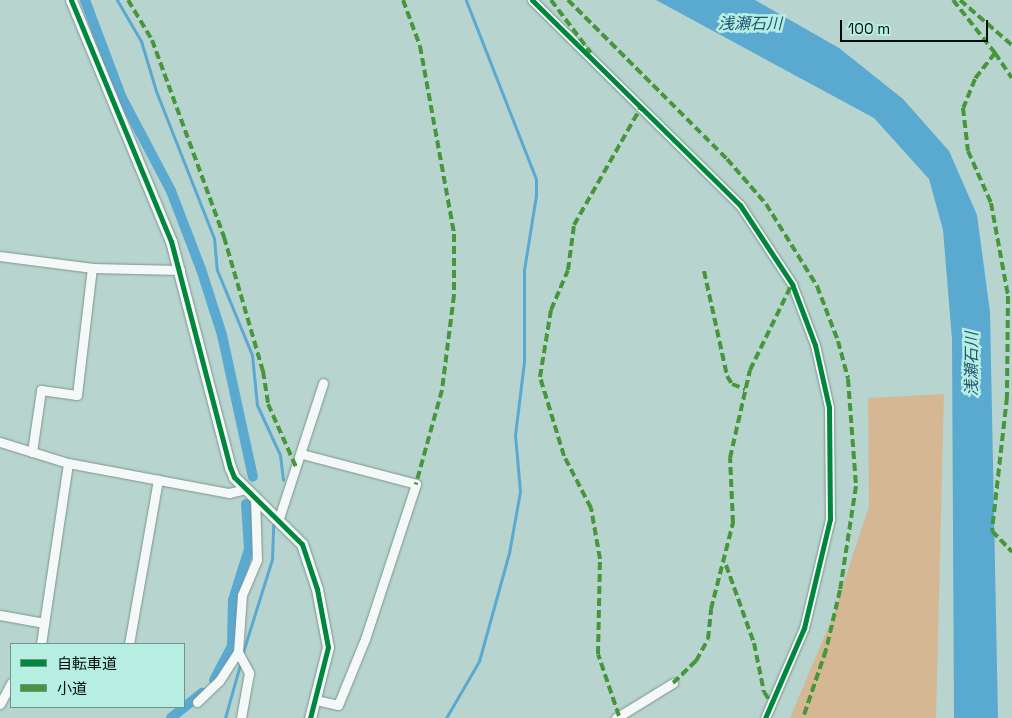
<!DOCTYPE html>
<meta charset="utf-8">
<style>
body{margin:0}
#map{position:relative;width:1012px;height:718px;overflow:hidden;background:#b7d4ce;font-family:"Space Grotesk","Noto Sans JP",sans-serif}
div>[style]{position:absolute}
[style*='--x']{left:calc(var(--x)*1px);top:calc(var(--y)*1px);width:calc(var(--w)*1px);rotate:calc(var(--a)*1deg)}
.green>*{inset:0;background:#d5b893}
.water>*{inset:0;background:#5aa9d1}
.stream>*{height:3px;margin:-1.5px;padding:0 1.5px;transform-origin:1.5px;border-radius:1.5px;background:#5aa9d1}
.canal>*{height:10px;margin:-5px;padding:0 5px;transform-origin:5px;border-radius:5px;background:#5aa9d1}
.roads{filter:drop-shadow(0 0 1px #7c938e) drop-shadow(0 0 1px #7c938e)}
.minor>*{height:9px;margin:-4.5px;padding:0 4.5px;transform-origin:4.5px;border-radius:4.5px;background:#f4f9f8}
.tertiary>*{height:11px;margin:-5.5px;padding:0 5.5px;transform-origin:5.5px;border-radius:5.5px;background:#f4f9f8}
.quiet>*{height:4px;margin-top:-2px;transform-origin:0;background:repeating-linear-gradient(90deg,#46973b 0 8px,transparent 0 12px)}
.cycleway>*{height:5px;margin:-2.5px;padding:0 2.5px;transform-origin:2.5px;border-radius:2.5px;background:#00873e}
span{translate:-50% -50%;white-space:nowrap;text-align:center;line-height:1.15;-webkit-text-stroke:5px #b7eee2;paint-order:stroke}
.water-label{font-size:16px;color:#225574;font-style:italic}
.legend{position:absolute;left:10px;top:643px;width:175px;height:65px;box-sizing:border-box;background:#b7eee2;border:1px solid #6e958c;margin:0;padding:6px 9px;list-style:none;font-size:15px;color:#000f0c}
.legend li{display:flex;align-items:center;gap:10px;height:25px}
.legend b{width:25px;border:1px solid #6e958c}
.scale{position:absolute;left:840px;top:20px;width:148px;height:22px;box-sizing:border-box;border:2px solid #000f0c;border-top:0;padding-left:6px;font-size:15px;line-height:18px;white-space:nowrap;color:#000f0c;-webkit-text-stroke:4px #b7eee2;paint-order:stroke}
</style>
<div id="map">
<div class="green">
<i style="clip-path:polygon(944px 394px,936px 718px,790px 718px,833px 616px,869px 506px,868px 398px)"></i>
</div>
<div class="water">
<i style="clip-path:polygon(656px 0,755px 0,839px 48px,903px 99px,949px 151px,977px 215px,990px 312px,998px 718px,954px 718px,952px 339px,943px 230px,929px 179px,874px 118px)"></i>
</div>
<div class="stream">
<i style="--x:117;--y:0;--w:48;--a:59.7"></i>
<i style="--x:141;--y:41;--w:52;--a:73.3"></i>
<i style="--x:156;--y:91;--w:158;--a:68.5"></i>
<i style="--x:214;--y:238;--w:32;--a:85"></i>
<i style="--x:217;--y:270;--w:92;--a:67.6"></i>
<i style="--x:252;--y:355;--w:50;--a:84.3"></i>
<i style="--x:257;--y:405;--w:55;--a:65.3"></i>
<i style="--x:280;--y:455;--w:25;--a:83"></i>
<i style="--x:242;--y:655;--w:101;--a:-72.6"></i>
<i style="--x:272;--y:559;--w:34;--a:-88"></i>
<i style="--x:225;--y:718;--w:59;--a:-74.3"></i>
<i style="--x:446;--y:718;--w:66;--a:-59.9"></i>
<i style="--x:479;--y:661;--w:112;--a:-74.5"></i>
<i style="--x:509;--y:553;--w:63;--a:-79.9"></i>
<i style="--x:520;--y:491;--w:56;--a:-95.1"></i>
<i style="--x:515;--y:435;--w:74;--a:-83"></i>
<i style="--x:524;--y:362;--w:92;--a:-90"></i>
<i style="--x:524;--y:270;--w:76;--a:-80.9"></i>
<i style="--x:536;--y:195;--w:16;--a:-90"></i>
<i style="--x:536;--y:179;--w:192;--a:-111.4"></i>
</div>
<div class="canal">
<i style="--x:85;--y:0;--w:103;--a:69.4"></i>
<i style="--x:121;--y:96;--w:107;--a:62.2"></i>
<i style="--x:171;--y:191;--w:84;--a:69"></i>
<i style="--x:201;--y:269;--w:69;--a:72.3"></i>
<i style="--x:222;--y:335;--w:145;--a:77.7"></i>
<i style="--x:214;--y:680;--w:38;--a:-62"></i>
<i style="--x:232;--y:646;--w:46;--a:-88.8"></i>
<i style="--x:233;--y:600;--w:53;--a:-72.6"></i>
<i style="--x:249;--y:549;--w:45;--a:-93.8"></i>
<i style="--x:171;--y:718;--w:40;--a:-39"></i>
</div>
<div class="roads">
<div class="minor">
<i style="--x:532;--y:0;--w:292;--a:44.6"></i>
<i style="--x:740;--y:205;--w:95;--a:56.6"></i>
<i style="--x:792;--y:284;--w:65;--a:69.3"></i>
<i style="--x:815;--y:345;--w:64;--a:77.3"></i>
<i style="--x:829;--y:407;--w:112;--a:89.5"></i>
<i style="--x:830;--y:519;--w:112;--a:103.4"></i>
<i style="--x:804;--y:628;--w:98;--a:113.4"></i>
<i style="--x:0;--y:256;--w:93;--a:7.4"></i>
<i style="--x:0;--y:442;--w:71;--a:17.2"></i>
<i style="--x:68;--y:463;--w:164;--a:10.6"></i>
<i style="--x:229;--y:493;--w:17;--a:-13"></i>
<i style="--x:32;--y:452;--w:63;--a:-81.7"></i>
<i style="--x:41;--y:390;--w:36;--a:8"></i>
<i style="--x:77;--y:395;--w:128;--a:-83.3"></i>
<i style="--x:92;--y:268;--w:88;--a:1.3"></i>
<i style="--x:302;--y:454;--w:118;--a:14.7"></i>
<i style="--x:416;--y:484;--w:163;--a:108.2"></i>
<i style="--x:365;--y:639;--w:71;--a:112.2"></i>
<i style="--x:338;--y:705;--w:23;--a:-167"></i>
<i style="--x:279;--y:518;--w:142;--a:-71.9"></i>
<i style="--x:0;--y:615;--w:45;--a:10.3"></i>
<i style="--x:41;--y:644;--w:183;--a:-81.5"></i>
<i style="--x:129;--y:644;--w:167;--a:-80"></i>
<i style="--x:238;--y:652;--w:24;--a:62"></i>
<i style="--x:249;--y:673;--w:46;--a:100.1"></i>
<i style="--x:197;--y:702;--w:30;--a:-44"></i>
<i style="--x:219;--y:681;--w:35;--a:-57"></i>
<i style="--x:238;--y:652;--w:57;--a:-86"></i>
<i style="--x:242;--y:595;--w:38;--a:-67"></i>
<i style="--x:257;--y:560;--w:62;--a:-91.8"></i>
<i style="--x:0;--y:704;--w:24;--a:-62"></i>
<i style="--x:616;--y:718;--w:67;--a:-31.6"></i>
</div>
<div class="tertiary">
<i style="--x:71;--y:0;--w:261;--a:67.5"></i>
<i style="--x:171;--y:241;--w:234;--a:75.4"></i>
<i style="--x:230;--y:467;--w:11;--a:68"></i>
<i style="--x:234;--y:477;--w:95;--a:44.6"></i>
<i style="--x:302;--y:544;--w:47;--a:71.6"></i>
<i style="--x:317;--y:589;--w:59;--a:79.3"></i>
<i style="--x:328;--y:647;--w:73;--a:104.2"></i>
</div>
</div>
<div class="quiet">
<i style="--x:128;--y:0;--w:47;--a:59"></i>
<i style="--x:152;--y:40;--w:210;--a:69.9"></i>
<i style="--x:224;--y:237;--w:140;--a:73.8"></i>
<i style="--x:263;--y:371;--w:33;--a:81"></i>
<i style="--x:268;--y:404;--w:71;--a:66"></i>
<i style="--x:403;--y:0;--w:49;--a:69.7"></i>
<i style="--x:420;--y:46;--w:191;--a:79.7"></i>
<i style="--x:454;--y:234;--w:61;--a:90"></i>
<i style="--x:454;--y:295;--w:96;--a:97.2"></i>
<i style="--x:442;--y:390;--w:98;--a:105.5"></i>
<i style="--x:551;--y:0;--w:66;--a:53"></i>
<i style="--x:568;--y:0;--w:225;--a:45"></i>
<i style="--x:727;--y:159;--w:60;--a:49.1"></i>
<i style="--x:766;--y:204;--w:97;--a:58.1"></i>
<i style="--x:817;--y:286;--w:59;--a:69.1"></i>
<i style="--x:838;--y:341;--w:39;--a:75"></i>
<i style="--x:848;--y:379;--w:107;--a:85.7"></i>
<i style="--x:856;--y:486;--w:105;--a:98.7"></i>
<i style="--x:840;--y:590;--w:62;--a:103.1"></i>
<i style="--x:826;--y:650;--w:72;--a:108.7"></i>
<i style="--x:953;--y:0;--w:68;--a:51.6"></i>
<i style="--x:995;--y:53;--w:33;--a:128"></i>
<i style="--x:975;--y:79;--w:31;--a:112"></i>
<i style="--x:963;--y:108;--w:43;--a:83.4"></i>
<i style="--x:968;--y:151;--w:57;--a:66.1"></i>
<i style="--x:991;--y:203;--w:95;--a:79.6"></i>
<i style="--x:1008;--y:296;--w:101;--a:90.6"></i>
<i style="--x:1007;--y:397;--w:135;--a:96.4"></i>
<i style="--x:992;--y:531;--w:29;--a:46"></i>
<i style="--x:960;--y:0;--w:69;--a:40.9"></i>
<i style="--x:995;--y:53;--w:30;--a:56"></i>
<i style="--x:704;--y:271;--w:107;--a:77.6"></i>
<i style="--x:727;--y:376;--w:9;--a:58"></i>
<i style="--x:732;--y:384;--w:14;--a:21"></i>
<i style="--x:726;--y:565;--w:83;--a:70.3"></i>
<i style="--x:754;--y:643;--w:50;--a:78.5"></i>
<i style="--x:764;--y:692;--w:14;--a:56"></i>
<i style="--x:673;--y:683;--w:32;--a:-44"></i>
<i style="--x:696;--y:661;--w:25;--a:-61"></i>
<i style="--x:708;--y:639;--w:30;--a:-84"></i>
<i style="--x:711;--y:609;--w:89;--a:-75.7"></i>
<i style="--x:733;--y:523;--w:65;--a:-92.6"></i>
<i style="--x:730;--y:458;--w:90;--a:-77.2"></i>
<i style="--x:750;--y:370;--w:96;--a:-64"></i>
<i style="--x:619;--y:716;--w:65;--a:-108.7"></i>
<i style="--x:598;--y:654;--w:95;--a:-88.8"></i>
<i style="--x:600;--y:559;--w:52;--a:-100"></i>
<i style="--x:591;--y:508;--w:59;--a:-117.4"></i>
<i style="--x:564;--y:456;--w:83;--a:-106.9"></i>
<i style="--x:540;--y:377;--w:68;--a:-80.7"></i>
<i style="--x:551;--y:310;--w:43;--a:-67"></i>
<i style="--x:568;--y:270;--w:45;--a:-82.4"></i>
<i style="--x:574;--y:225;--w:136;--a:-60.4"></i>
</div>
<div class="cycleway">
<i style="--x:71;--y:0;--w:261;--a:67.5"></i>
<i style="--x:171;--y:241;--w:234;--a:75.4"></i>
<i style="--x:230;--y:467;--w:11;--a:68"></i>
<i style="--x:234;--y:477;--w:95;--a:44.6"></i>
<i style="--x:302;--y:544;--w:47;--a:71.6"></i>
<i style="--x:317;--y:589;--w:59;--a:79.3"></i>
<i style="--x:328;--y:647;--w:73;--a:104.2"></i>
<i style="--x:532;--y:0;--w:292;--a:44.6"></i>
<i style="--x:740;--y:205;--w:95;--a:56.6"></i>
<i style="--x:792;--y:284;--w:65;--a:69.3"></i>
<i style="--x:815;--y:345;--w:64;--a:77.3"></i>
<i style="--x:829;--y:407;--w:112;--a:89.5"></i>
<i style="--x:830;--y:519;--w:112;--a:103.4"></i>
<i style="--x:804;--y:628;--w:98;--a:113.4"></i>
</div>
<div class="water-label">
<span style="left:750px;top:24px">浅瀬石川</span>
<span style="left:972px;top:364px;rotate:-90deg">浅瀬石川</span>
</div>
<ul class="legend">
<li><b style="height:6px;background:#00873e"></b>自転車道</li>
<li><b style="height:6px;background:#46973b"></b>小道</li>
</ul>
<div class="scale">100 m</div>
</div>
